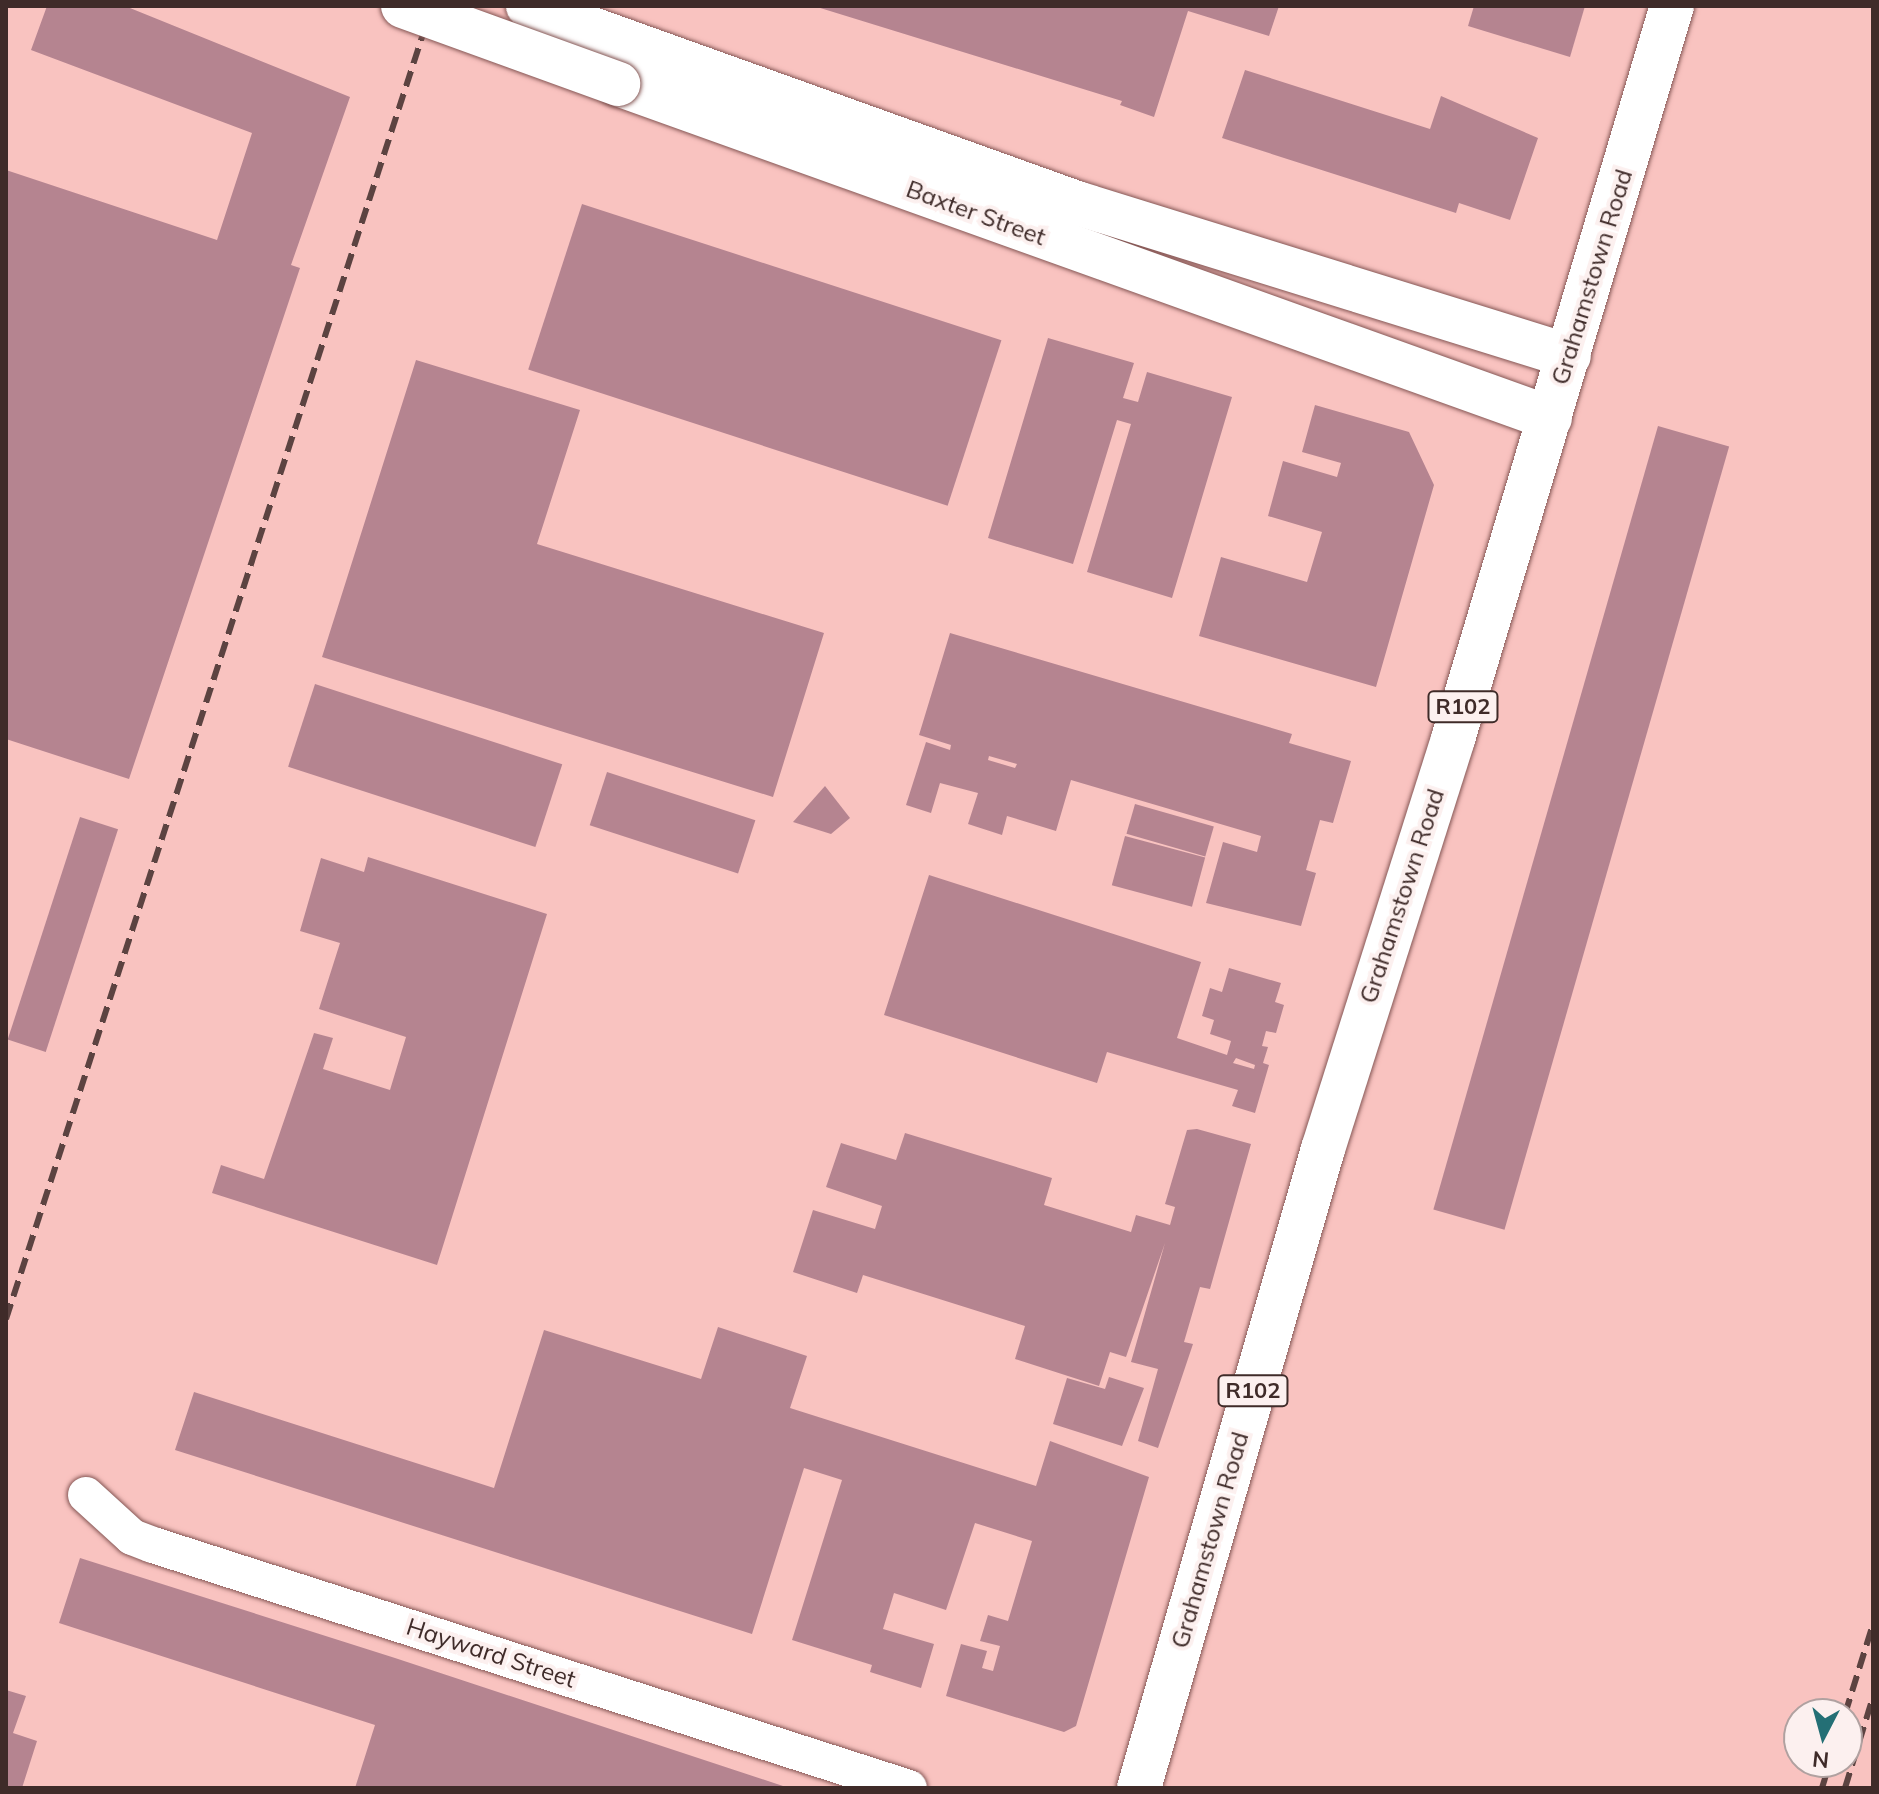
<!DOCTYPE html>
<style>
body{margin:0}
#map{position:relative;width:1879px;height:1794px;overflow:hidden;background:#f9c3c0;font-family:Mulish,sans-serif}
div>[style]{position:absolute}
[style*='--x']{left:calc(var(--x)*1px);top:calc(var(--y)*1px);width:calc(var(--w)*1px);rotate:calc(var(--a)*1deg)}
.building>*{inset:0;background:#b58490;transform-origin:0 0}
.roads{filter:drop-shadow(0 0 2px #855755) drop-shadow(0 0 2px #855755)}
.street>*{height:36px;margin:-18px;padding:0 18px;transform-origin:18px;border-radius:18px;background:#fff}
.secondary>*{height:44px;margin:-22px;padding:0 22px;transform-origin:22px;border-radius:22px;background:#fff}
.primary>*{height:44px;margin:-22px;padding:0 22px;transform-origin:22px;border-radius:22px;background:#fff}
.rail>*{height:6px;margin-top:-3px;transform-origin:0;background:repeating-linear-gradient(90deg,#5c4341 0 16px,transparent 0 24px)}
.bridges{filter:drop-shadow(0 0 2px #855755) drop-shadow(0 0 2px #855755)}
.secondary-bridge>*{height:44px;margin:-22px;padding:0 22px;transform-origin:22px;border-radius:22px;background:#fff}
span{translate:-50% -50%;white-space:nowrap;text-align:center;line-height:1.15;-webkit-text-stroke:8px #fcf0ef;paint-order:stroke}
.shield-label span{padding:2px 6px;background:#fcf0ef;border:2px solid;border-radius:6px;-webkit-text-stroke-width:0}
.shield-label{font-size:22px;color:#3f2b29;font-weight:700}
.street-label{font-size:24px;color:#3f2b29}
.frame{position:absolute;inset:0;border:8px solid #3f2b29;pointer-events:none}
.north{position:absolute;left:1783px;top:1698px;width:80px;height:80px;box-sizing:border-box;background:#fcf0ef;border:2px solid #b0a1a0;border-radius:50%;rotate:186deg;font-size:22px;font-weight:700;line-height:32px;text-align:center;color:#3f2b29}
.north::after{content:'';display:block;margin:auto;width:28px;height:36px;background:#246f75;clip-path:polygon(50% 0,100% 100%,50% 72%,0 100%)}
</style>
<div id="map">
<div class="building">
<i style="clip-path:polygon(47px 6px,125px 6px,350px 97px,291px 265px,300px 268px,129px 779px,6px 739px,6px 170px,217px 240px,252px 133px,31px 50px)"></i>
<i style="clip-path:polygon(1279px 6px,1269px 36px,1188px 11px,1154px 117px,1120px 105px,1122px 101px,817px 7px)"></i>
<i style="clip-path:polygon(1474px 6px,1585px 6px,1570px 57px,1468px 26px)"></i>
<i style="clip-path:polygon(1245px 70px,1430px 129px,1441px 96px,1538px 138px,1510px 220px,1459px 203px,1456px 213px,1222px 138px)"></i>
<i style="left:582px;top:204px;width:441px;height:174px;rotate:18deg"></i>
<i style="clip-path:polygon(1048px 338px,1134px 363px,1123px 398px,1138px 402px,1147px 372px,1232px 397px,1172px 598px,1087px 572px,1131px 424px,1117px 420px,1073px 564px,988px 538px)"></i>
<i style="clip-path:polygon(416px 360px,580px 410px,537px 544px,824px 633px,773px 797px,322px 657px)"></i>
<i style="clip-path:polygon(1315px 405px,1409px 432px,1434px 485px,1376px 687px,1199px 636px,1221px 557px,1307px 582px,1322px 532px,1268px 516px,1283px 461px,1337px 477px,1341px 463px,1302px 452px)"></i>
<i style="left:1658px;top:426px;width:74px;height:815px;rotate:16deg"></i>
<i style="clip-path:polygon(evenodd,950px 633px,1292px 734px,1289px 743px,1351px 761px,1333px 823px,1320px 820px,1306px 870px,1316px 873px,1301px 926px,1206px 903px,1223px 842px,1257px 852px,1261px 836px,1071px 780px,1056px 831px,1007px 816px,1002px 835px,968px 824px,978px 793px,940px 783px,931px 813px,906px 805px,926px 742px,950px 750px,951px 745px,919px 735px,950px 633px,989px 756px,1017px 764px,1015px 768px,988px 760px,989px 756px)"></i>
<i style="left:315px;top:684px;width:260px;height:87px;rotate:18deg"></i>
<i style="left:607px;top:772px;width:156px;height:56px;rotate:18deg"></i>
<i style="clip-path:polygon(825px 786px,850px 818px,831px 834px,793px 822px)"></i>
<i style="left:1135px;top:804px;width:82px;height:31px;rotate:16deg"></i>
<i style="left:80px;top:817px;width:40px;height:234px;rotate:18deg"></i>
<i style="left:1125px;top:836px;width:83px;height:51px;rotate:15deg"></i>
<i style="clip-path:polygon(368px 857px,547px 914px,437px 1265px,212px 1193px,221px 1165px,264px 1179px,314px 1033px,333px 1038px,323px 1069px,390px 1090px,406px 1037px,319px 1009px,340px 943px,300px 931px,321px 858px,364px 872px)"></i>
<i style="clip-path:polygon(evenodd,929px 875px,1201px 962px,1177px 1038px,1227px 1055px,1231px 1041px,1210px 1034px,1214px 1020px,1202px 1016px,1210px 988px,1222px 992px,1229px 968px,1281px 983px,1275px 1002px,1284px 1005px,1276px 1033px,1266px 1031px,1262px 1046px,1268px 1047px,1263px 1063px,1269px 1065px,1255px 1113px,1232px 1106px,1238px 1090px,1107px 1052px,1097px 1083px,884px 1015px,929px 875px,1236px 1058px,1255px 1065px,1254px 1069px,1233px 1063px,1236px 1058px)"></i>
<i style="clip-path:polygon(1197px 1129px,1251px 1144px,1210px 1289px,1200px 1287px,1184px 1342px,1193px 1344px,1158px 1448px,1138px 1441px,1158px 1369px,1131px 1362px,1165px 1243px,1126px 1357px,1110px 1352px,1099px 1386px,1015px 1359px,1025px 1326px,863px 1275px,857px 1293px,793px 1272px,813px 1210px,875px 1229px,882px 1206px,826px 1187px,841px 1143px,896px 1160px,905px 1133px,1052px 1178px,1044px 1205px,1131px 1232px,1136px 1215px,1170px 1225px,1175px 1207px,1165px 1204px,1187px 1130px)"></i>
<i style="clip-path:polygon(718px 1327px,807px 1356px,790px 1408px,1036px 1486px,1050px 1441px,1149px 1477px,1076px 1726px,1064px 1732px,946px 1696px,961px 1644px,987px 1651px,982px 1668px,993px 1671px,1000px 1646px,980px 1641px,988px 1615px,1008px 1621px,1032px 1541px,975px 1523px,946px 1610px,894px 1593px,883px 1629px,934px 1644px,921px 1688px,870px 1672px,872px 1665px,792px 1640px,842px 1480px,804px 1468px,752px 1634px,175px 1450px,194px 1392px,494px 1488px,544px 1330px,701px 1379px)"></i>
<i style="clip-path:polygon(1109px 1377px,1144px 1388px,1122px 1446px,1053px 1424px,1067px 1378px,1105px 1389px)"></i>
<i style="clip-path:polygon(80px 1558px,395px 1658px,789px 1788px,355px 1788px,375px 1725px,59px 1623px)"></i>
<i style="clip-path:polygon(6px 1690px,26px 1696px,13px 1733px,37px 1741px,22px 1788px,6px 1788px)"></i>
</div>
<div class="roads">
<div class="street">
<i style="--x:86;--y:1495;--w:62;--a:42.4"></i>
<i style="--x:132;--y:1537;--w:22;--a:21"></i>
<i style="--x:153;--y:1545;--w:794;--a:17.82"></i>
</div>
<div class="secondary">
<i style="--x:528;--y:6;--w:583;--a:19.74"></i>
<i style="--x:1077;--y:203;--w:515;--a:17.27"></i>
<i style="--x:618;--y:84;--w:990;--a:19.72"></i>
</div>
<div class="primary">
<i style="--x:1139;--y:1788;--w:665;--a:-73.94"></i>
<i style="--x:1323;--y:1149;--w:430;--a:-72.4"></i>
<i style="--x:1453;--y:739;--w:765;--a:-73.37"></i>
</div>
</div>
<div class="rail">
<i style="--x:6;--y:1319;--w:1380;--a:-72.02"></i>
<i style="--x:1845;--y:1714;--w:94;--a:-72.7"></i>
<i style="--x:1822;--y:1788;--w:27;--a:-73"></i>
<i style="--x:1845;--y:1788;--w:95;--a:-72.9"></i>
</div>
<div class="bridges">
<div class="secondary-bridge">
<i style="--x:403;--y:6;--w:229;--a:19.9"></i>
</div>
</div>
<div class="shield-label">
<span style="left:1463px;top:707px">R102</span>
<span style="left:1253px;top:1391px">R102</span>
</div>
<div class="street-label">
<span style="left:976px;top:213px;rotate:20deg">Baxter Street</span>
<span style="left:1592px;top:277px;rotate:-73deg">Grahamstown Road</span>
<span style="left:1402px;top:896px;rotate:-72deg">Grahamstown Road</span>
<span style="left:1210px;top:1540px;rotate:-74deg">Grahamstown Road</span>
<span style="left:491px;top:1653px;rotate:18deg">Hayward Street</span>
</div>
<div class="frame"></div>
<div class="north">N</div>
</div>
